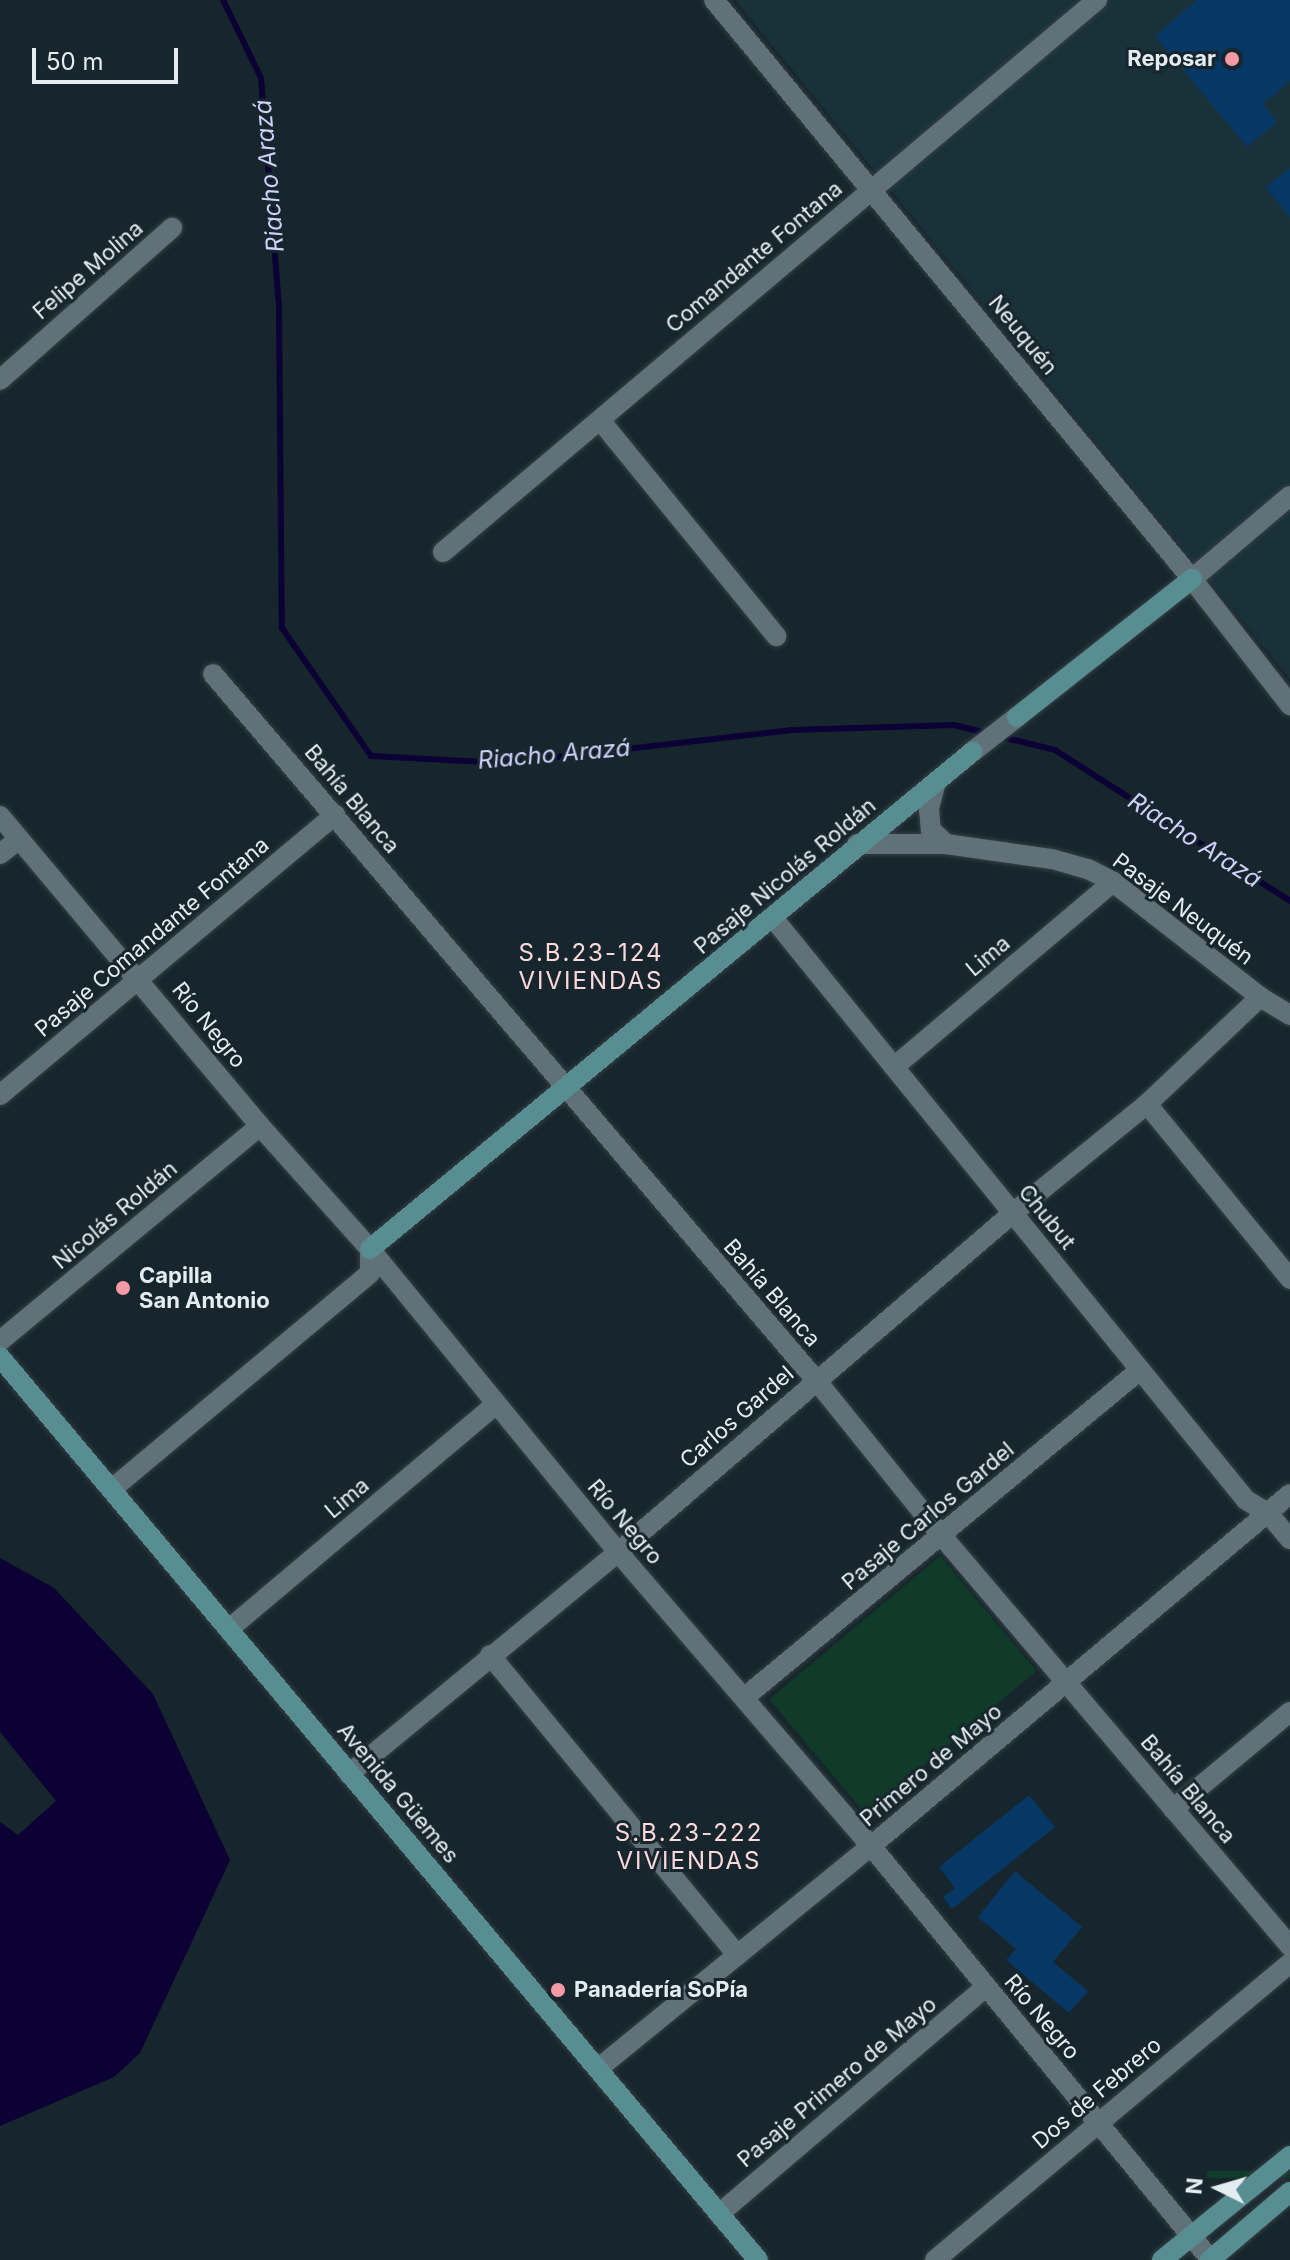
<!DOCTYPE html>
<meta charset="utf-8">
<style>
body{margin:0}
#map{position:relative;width:1290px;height:2260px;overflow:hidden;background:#17262c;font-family:Inter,sans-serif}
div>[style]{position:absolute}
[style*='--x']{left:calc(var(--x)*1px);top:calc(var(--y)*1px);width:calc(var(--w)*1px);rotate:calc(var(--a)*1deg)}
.built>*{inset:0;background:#193139}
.green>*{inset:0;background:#103b29;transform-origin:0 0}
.water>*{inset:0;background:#0c0134}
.stream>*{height:6px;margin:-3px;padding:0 3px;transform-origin:3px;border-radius:3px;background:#0c0134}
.building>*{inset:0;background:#073865}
.roads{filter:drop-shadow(0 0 2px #344045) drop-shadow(0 0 2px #344045)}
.street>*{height:20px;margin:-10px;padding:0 10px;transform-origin:10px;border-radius:10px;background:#607278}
.secondary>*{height:20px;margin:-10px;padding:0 10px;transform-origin:10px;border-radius:10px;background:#588e91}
.dots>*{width:22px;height:22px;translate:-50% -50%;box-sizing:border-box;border:4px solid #17262c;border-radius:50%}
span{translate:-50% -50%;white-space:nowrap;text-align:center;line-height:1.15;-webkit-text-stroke:6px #17262c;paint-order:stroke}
.poi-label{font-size:22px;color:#e3edf1;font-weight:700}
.right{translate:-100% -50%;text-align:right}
.left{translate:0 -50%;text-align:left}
.street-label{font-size:22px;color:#e3edf1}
.water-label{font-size:24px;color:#cdd1fb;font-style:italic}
.neighbourhood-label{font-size:24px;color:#fbd8db;letter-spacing:2px}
.north{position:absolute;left:1178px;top:2148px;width:80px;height:80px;-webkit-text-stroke:6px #17262c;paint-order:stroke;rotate:275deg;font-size:22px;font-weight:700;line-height:32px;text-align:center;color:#e3edf1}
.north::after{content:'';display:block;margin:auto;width:28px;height:36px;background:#e3edf1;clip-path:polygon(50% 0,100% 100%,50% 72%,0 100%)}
.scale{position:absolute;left:32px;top:48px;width:146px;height:36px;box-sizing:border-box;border:4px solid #e3edf1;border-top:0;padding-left:10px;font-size:24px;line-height:28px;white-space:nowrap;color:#e3edf1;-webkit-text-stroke:6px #17262c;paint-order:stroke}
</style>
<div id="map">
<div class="built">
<i style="clip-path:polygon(735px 0,1290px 0,1290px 679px)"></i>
</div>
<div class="green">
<i style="left:940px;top:1556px;width:150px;height:223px;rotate:50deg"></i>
<i style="left:1290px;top:2171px;width:7px;height:83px;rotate:90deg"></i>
</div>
<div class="water">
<i style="clip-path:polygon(0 1558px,54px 1588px,153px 1694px,230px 1860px,140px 2053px,114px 2077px,0 2126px,0 1822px,18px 1835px,56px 1801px,0 1732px)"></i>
</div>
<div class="stream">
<i style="--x:223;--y:0;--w:87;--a:64"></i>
<i style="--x:261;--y:78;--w:232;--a:85.5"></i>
<i style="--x:279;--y:309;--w:319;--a:89.5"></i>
<i style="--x:282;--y:628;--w:156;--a:55.2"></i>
<i style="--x:371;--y:756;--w:132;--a:3"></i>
<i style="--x:503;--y:763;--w:291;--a:-6.5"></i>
<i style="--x:792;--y:730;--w:162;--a:-1.8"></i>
<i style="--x:954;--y:725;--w:34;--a:14"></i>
<i style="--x:1002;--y:737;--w:55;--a:13.8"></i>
<i style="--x:1055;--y:750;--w:279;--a:32.7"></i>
</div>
<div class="building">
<i style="clip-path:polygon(1197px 0,1290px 0,1290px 81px,1263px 104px,1277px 122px,1247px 147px,1155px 36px)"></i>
<i style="clip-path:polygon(1290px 168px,1290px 218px,1266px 187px)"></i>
<i style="clip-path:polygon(1029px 1795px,1055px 1827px,952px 1909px,943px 1897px,955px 1888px,939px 1867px)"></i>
<i style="clip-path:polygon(1015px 1871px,1082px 1927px,1053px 1962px,1088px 1991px,1069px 2013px,1006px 1960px,1016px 1949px,978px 1917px)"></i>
</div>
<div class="roads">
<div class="street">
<i style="--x:714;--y:0;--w:751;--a:50.46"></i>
<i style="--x:1192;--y:579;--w:160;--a:52.1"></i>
<i style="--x:0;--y:380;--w:230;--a:-41.5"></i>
<i style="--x:600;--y:420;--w:279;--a:50.8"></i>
<i style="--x:443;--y:552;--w:856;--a:-40.17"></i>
<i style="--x:1192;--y:579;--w:128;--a:-40.3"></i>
<i style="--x:213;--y:674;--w:928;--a:49.5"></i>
<i style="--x:816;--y:1380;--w:201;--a:51.1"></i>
<i style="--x:942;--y:1536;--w:538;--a:49.68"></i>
<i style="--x:972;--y:752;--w:57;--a:-37.9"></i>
<i style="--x:935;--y:786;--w:24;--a:105"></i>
<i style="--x:929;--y:809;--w:21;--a:85"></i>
<i style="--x:931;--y:830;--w:21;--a:43"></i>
<i style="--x:0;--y:816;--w:405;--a:50"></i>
<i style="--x:260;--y:1126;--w:165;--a:48.2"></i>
<i style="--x:370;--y:1249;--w:392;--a:50.7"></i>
<i style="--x:618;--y:1552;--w:388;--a:49.3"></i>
<i style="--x:871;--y:1846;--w:536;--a:50.61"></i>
<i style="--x:857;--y:844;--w:89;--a:0"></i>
<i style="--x:946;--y:844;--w:107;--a:8.1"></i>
<i style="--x:1052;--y:859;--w:37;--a:16"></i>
<i style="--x:1088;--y:869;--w:28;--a:27"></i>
<i style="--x:1113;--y:882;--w:187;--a:38"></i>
<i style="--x:1260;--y:997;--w:35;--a:31"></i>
<i style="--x:0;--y:854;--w:24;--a:-38"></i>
<i style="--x:773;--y:918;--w:750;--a:50.9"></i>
<i style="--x:1246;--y:1500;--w:26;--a:31"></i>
<i style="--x:1268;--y:1513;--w:34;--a:50"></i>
<i style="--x:894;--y:1067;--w:287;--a:-40.2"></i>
<i style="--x:0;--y:1095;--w:437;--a:-39.9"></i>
<i style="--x:1147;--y:1104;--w:226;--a:50.7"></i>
<i style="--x:0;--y:1341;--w:337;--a:-39.6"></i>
<i style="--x:112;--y:1489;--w:336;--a:-39.9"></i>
<i style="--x:370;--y:1273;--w:24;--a:-90"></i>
<i style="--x:229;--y:1629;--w:349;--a:-40.1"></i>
<i style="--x:490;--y:1655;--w:389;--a:50.5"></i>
<i style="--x:745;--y:1697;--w:513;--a:-39.62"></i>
<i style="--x:349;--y:1774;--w:349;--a:-39.5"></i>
<i style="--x:618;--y:1552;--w:521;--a:-40.64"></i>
<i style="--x:1013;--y:1213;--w:173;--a:-39.1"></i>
<i style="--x:1147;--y:1104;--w:156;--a:-43.4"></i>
<i style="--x:1173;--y:1809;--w:152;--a:-39.7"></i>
<i style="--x:599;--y:2068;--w:351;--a:-39.2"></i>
<i style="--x:871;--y:1846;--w:547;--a:-40.03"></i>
<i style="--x:719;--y:2214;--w:350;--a:-40.4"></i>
<i style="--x:935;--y:2260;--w:463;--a:-39.9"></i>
</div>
<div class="secondary">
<i style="--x:1017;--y:717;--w:223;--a:-38.3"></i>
<i style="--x:370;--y:1249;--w:781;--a:-39.54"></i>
<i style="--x:0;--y:1357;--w:1179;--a:49.99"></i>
<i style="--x:1162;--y:2260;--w:165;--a:-39.1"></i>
<i style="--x:1210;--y:2260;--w:105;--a:-40.4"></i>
</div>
</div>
<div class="dots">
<i style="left:1232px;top:59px;background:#f49aa6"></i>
<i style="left:123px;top:1288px;background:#f49aa6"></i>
<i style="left:558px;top:1990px;background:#f49aa6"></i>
</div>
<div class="poi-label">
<span class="right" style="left:1216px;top:59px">Reposar</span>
<span class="left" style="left:139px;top:1288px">Capilla<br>San Antonio</span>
<span class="left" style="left:574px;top:1990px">Panadería SoPía</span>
</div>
<div class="street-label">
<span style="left:754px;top:257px;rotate:-40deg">Comandante Fontana</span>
<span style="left:88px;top:270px;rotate:-41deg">Felipe Molina</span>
<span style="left:1023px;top:335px;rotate:51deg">Neuquén</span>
<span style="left:352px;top:799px;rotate:50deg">Bahía Blanca</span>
<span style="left:785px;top:876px;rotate:-40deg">Pasaje Nicolás Roldán</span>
<span style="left:1183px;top:909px;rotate:37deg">Pasaje Neuquén</span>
<span style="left:152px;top:937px;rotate:-40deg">Pasaje Comandante Fontana</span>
<span style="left:988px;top:956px;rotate:-40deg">Lima</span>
<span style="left:209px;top:1025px;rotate:51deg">Río Negro</span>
<span style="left:115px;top:1215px;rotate:-40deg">Nicolás Roldán</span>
<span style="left:1047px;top:1217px;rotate:51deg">Chubut</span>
<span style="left:772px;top:1293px;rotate:49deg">Bahía Blanca</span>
<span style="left:737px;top:1417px;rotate:-41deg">Carlos Gardel</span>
<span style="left:347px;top:1498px;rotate:-40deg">Lima</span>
<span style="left:928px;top:1516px;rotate:-40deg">Pasaje Carlos Gardel</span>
<span style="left:625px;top:1522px;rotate:50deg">Río Negro</span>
<span style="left:931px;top:1765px;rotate:-40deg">Primero de Mayo</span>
<span style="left:1188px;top:1789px;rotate:50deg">Bahía Blanca</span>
<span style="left:398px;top:1793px;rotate:50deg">Avenida Güemes</span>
<span style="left:1042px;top:2017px;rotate:50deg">Río Negro</span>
<span style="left:837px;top:2082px;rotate:-40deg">Pasaje Primero de Mayo</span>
<span style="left:1097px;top:2093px;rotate:-40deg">Dos de Febrero</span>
</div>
<div class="water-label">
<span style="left:269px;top:176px;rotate:-95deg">Riacho Arazá</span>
<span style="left:554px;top:754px;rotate:-5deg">Riacho Arazá</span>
<span style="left:1195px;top:840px;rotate:33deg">Riacho Arazá</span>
</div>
<div class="neighbourhood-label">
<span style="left:591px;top:967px">S.B.23-124<br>VIVIENDAS</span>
<span style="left:689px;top:1847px">S.B.23-222<br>VIVIENDAS</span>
</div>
<div class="north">N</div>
<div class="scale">50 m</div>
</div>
